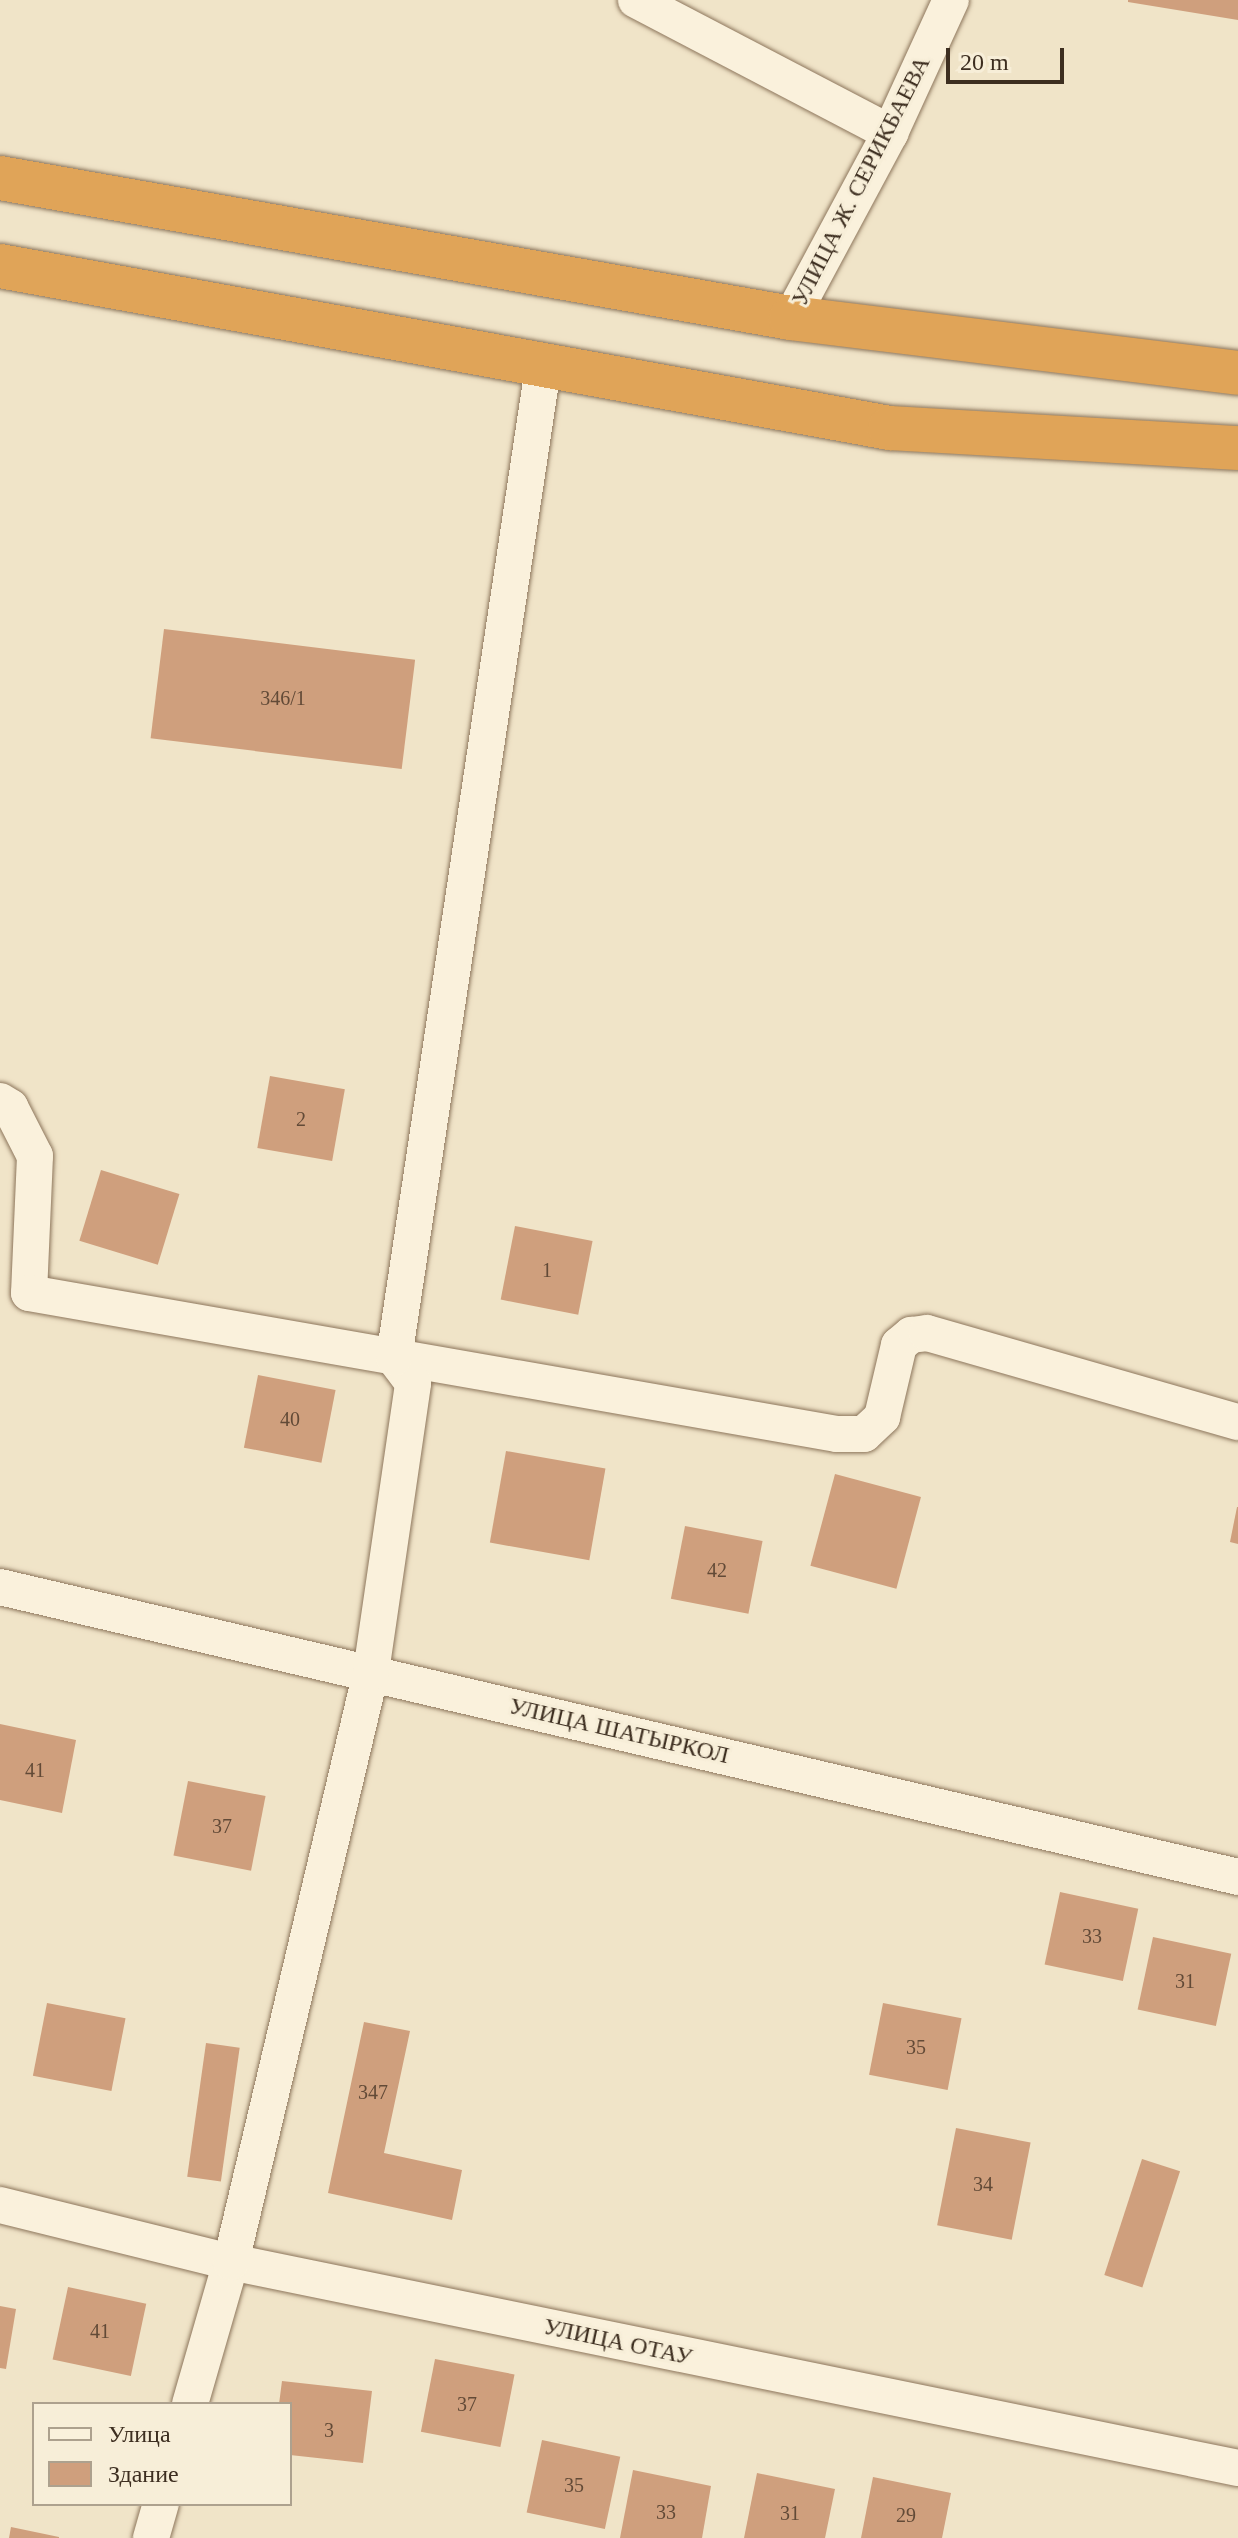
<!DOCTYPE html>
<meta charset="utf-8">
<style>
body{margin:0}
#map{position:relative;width:1238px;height:2538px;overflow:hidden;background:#f0e4c8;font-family:Georgia,serif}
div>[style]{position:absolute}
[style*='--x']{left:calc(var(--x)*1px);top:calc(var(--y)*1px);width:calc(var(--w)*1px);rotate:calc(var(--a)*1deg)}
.building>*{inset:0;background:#cf9f7d;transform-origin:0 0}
.roads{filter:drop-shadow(0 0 2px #8d765c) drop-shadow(0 0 2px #8d765c)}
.street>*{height:36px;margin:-18px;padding:0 18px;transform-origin:18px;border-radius:18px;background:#faf1dc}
.highway>*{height:44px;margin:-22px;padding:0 22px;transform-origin:22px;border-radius:22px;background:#e0a458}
span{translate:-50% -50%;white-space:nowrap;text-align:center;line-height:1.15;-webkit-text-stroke:6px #f7eed8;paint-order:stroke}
.number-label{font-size:20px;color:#624a37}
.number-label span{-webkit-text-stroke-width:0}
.street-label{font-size:24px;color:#3d2e20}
.legend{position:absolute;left:32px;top:2402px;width:260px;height:104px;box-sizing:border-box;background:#f7eed8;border:2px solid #ada18e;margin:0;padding:10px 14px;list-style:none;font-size:24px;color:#3d2e20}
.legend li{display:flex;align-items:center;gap:16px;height:40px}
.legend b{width:40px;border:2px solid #ada18e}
.scale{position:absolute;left:946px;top:48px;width:118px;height:36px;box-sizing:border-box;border:4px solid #3d2e20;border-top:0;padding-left:10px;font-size:24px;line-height:28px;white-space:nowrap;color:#3d2e20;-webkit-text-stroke:6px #f7eed8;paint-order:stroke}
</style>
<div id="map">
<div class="building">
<i style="clip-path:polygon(1128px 0,1238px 0,1238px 20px,1128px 2px)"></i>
<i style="left:164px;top:629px;width:253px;height:110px;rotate:7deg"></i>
<i style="left:270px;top:1076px;width:76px;height:73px;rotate:10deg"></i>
<i style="left:101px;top:1170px;width:82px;height:74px;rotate:17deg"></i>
<i style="left:515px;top:1226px;width:79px;height:75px;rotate:11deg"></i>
<i style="left:258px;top:1375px;width:79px;height:74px;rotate:11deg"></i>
<i style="left:506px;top:1451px;width:101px;height:93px;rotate:10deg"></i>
<i style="left:835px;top:1474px;width:89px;height:95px;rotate:15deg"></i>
<i style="clip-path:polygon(1237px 1507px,1238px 1507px,1238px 1544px,1230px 1542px)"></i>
<i style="left:685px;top:1526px;width:79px;height:74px;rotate:11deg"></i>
<i style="clip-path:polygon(0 1724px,76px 1740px,62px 1813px,0 1800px)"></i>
<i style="left:188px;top:1781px;width:79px;height:76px;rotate:11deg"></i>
<i style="left:1060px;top:1892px;width:80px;height:74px;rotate:12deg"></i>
<i style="left:1153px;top:1937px;width:80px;height:74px;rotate:12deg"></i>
<i style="left:47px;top:2003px;width:80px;height:74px;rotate:11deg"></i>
<i style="left:883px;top:2003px;width:80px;height:73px;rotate:11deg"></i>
<i style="clip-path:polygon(364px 2022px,410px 2031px,384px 2153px,462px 2170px,452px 2220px,328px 2193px)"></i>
<i style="left:206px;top:2043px;width:34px;height:135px;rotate:8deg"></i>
<i style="left:956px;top:2128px;width:76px;height:99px;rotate:11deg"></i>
<i style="left:1142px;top:2159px;width:40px;height:122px;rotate:18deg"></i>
<i style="left:68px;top:2287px;width:80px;height:74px;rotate:12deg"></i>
<i style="clip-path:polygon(0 2306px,16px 2309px,6px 2369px,0 2368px)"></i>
<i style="left:435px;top:2359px;width:81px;height:74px;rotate:11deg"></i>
<i style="clip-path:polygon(282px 2381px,372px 2391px,363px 2463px,290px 2455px,290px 2404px,279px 2404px)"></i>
<i style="left:542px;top:2440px;width:80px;height:74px;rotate:12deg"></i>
<i style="clip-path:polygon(633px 2470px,711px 2486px,702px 2538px,620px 2538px)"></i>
<i style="clip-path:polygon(757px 2473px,835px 2489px,825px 2538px,744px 2538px)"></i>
<i style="clip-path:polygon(873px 2477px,951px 2493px,942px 2538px,861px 2538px)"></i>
<i style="clip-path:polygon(11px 2527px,59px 2537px,59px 2538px,9px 2538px)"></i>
</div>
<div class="roads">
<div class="street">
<i style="--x:636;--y:0;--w:287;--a:27.6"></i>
<i style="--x:791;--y:318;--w:210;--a:-61.8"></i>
<i style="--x:890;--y:133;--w:146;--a:-65.4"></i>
<i style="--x:0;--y:1101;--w:12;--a:31"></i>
<i style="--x:10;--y:1107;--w:55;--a:63"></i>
<i style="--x:35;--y:1156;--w:137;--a:92.5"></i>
<i style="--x:29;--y:1293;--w:820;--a:9.9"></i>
<i style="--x:837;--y:1434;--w:27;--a:0"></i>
<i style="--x:864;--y:1434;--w:25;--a:-43"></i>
<i style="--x:882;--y:1417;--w:74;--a:-76.7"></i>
<i style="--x:899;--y:1345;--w:16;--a:-40"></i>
<i style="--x:911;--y:1335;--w:16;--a:-7"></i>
<i style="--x:927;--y:1333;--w:323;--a:16"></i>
<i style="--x:0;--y:1587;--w:1272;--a:13.18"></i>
<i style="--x:0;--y:2205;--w:238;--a:13.9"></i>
<i style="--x:231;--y:2262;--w:1028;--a:11.56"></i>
<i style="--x:190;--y:2404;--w:148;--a:-73.9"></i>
<i style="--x:231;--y:2262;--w:606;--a:-76.65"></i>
<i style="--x:371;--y:1672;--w:292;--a:-81.7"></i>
<i style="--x:413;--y:1383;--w:31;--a:-127"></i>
<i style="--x:394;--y:1358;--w:1007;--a:-81.44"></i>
<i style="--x:151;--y:2538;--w:35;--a:-74"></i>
</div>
<div class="highway">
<i style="--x:0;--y:178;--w:803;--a:10.04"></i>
<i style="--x:791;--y:318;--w:450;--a:7"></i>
<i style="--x:0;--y:266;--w:905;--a:10.32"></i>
<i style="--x:890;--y:428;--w:349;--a:3.3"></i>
</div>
</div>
<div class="number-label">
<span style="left:283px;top:698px">346/1</span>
<span style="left:301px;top:1119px">2</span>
<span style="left:547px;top:1270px">1</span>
<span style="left:290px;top:1419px">40</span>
<span style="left:717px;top:1570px">42</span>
<span style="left:35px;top:1770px">41</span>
<span style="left:222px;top:1826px">37</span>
<span style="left:1092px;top:1936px">33</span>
<span style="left:1185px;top:1981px">31</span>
<span style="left:916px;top:2047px">35</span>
<span style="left:373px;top:2092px">347</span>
<span style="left:983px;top:2184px">34</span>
<span style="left:100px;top:2331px">41</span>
<span style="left:467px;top:2404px">37</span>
<span style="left:329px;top:2430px">3</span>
<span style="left:574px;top:2485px">35</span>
<span style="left:666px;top:2512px">33</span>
<span style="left:790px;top:2513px">31</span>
<span style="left:906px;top:2515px">29</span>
</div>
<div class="street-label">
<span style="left:861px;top:181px;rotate:-63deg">УЛИЦА Ж. СЕРИКБАЕВА</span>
<span style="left:619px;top:1731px;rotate:13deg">УЛИЦА ШАТЫРКОЛ</span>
<span style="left:618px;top:2342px;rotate:12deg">УЛИЦА ОТАУ</span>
</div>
<ul class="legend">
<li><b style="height:10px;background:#faf1dc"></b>Улица</li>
<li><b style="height:22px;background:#cf9f7d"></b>Здание</li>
</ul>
<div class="scale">20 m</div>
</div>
